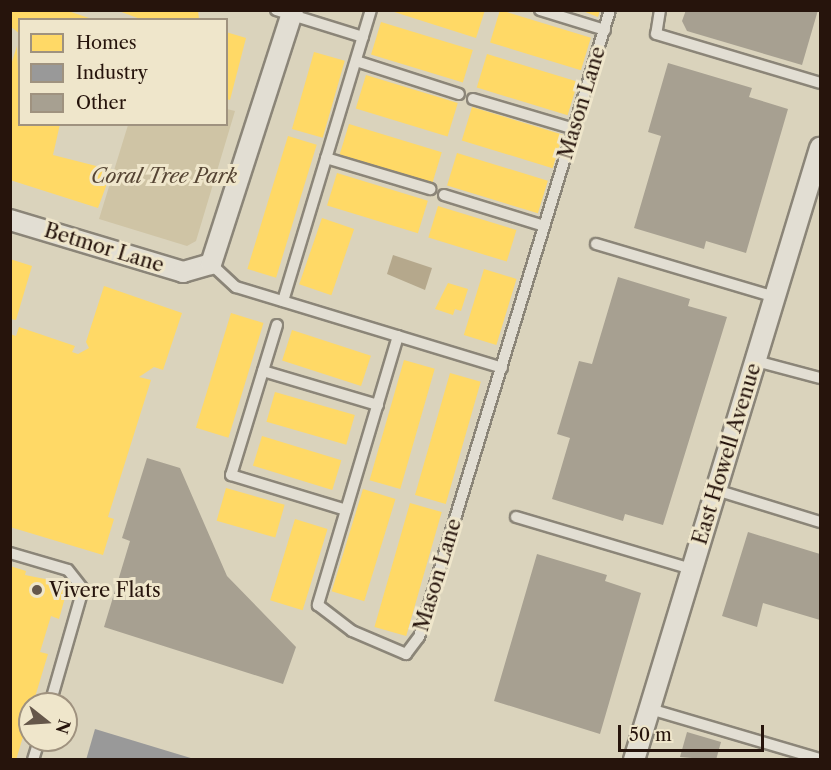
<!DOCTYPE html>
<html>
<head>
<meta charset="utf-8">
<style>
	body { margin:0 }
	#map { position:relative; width:831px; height:770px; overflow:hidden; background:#dad3bc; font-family:"Libre Caslon Text",serif }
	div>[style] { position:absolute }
	.green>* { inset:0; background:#cfc4a5 }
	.water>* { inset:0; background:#b5a88c }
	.homes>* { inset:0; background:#ffd966; transform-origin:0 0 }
	.industry>* { inset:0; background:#999 }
	.building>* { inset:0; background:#a7a091 }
	.roads { filter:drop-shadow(2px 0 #8b8578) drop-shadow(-2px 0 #8b8578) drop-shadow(0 2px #8b8578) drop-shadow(0 -2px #8b8578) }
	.lane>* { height:10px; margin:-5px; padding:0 5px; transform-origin:5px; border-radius:5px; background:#e2ded3 }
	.street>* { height:20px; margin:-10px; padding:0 10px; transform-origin:10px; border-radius:10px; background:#e2ded3 }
	.dots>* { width:16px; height:16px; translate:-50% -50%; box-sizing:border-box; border:3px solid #efe6cb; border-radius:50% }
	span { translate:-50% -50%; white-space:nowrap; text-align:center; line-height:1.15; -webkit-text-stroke:6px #efe6cb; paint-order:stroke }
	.street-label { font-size:20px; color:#26140c }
	.park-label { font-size:20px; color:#564534; font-style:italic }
	.poi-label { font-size:20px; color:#26140c }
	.left { translate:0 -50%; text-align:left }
	.frame { position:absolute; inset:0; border:12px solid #26140c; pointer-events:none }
	.legend { position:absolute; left:18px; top:18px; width:210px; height:108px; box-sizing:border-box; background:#efe6cb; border:2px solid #9f927f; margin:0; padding:8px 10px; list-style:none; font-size:18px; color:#26140c }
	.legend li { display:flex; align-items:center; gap:12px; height:30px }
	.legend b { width:30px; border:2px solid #9f927f }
	.north { position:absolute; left:18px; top:692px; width:60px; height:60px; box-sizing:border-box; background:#efe6cb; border:2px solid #9f927f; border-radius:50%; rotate:107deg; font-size:16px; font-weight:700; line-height:24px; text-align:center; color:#26140c }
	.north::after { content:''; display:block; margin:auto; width:21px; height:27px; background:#65574a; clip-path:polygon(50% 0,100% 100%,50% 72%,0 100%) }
	.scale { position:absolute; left:618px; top:725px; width:146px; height:27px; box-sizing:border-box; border:3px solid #26140c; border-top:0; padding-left:8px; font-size:18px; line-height:21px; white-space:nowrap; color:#26140c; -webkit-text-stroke:4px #efe6cb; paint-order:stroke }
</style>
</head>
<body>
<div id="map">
	<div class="green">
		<div style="clip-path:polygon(227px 109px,235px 111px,196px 241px,187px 246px,99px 219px,128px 125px,226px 124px)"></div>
	</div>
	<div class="water">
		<div style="clip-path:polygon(393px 255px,432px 268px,425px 290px,387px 274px)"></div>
	</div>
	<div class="homes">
		<div style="clip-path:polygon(10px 10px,65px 10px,92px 19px,20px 20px,20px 34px,10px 26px)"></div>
		<div style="clip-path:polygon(116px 10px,198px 10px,199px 20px,143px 20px)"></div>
		<div style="clip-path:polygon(388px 10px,485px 10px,476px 38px)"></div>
		<div style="left:500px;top:10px;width:95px;height:34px;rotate:17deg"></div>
		<div style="clip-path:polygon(580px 10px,600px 10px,598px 17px)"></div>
		<div style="left:381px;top:22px;width:96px;height:34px;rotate:17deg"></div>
		<div style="clip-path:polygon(226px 32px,246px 38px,230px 100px,226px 99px)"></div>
		<div style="clip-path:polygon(17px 46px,20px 124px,60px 124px,53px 155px,112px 170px,98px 208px,10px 180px,10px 68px)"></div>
		<div style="left:314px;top:52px;width:32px;height:80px;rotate:16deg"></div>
		<div style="left:487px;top:54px;width:95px;height:35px;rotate:17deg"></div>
		<div style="left:366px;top:75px;width:96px;height:35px;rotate:17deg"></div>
		<div style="left:472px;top:107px;width:95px;height:35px;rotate:17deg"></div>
		<div style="left:349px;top:124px;width:97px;height:32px;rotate:17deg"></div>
		<div style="left:288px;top:136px;width:30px;height:139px;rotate:17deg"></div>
		<div style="left:457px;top:153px;width:95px;height:34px;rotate:17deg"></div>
		<div style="left:337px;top:173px;width:95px;height:34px;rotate:17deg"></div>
		<div style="left:438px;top:206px;width:82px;height:33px;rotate:17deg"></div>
		<div style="left:322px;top:218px;width:34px;height:70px;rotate:19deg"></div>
		<div style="clip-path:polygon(10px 259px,32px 266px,16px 320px,10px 319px)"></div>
		<div style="left:484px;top:269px;width:34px;height:69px;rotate:17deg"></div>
		<div style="clip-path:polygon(448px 283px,468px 289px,461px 311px,455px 309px,453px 315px,435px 309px)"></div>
		<div style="clip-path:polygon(104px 286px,182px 313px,163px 370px,154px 367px,139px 377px,151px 380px,108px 517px,114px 519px,103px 555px,10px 527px,10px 334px,16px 336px,19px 327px,75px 346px,72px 352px,78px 354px,89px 348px,86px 342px)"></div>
		<div style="left:231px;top:313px;width:34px;height:120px;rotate:17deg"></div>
		<div style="left:292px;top:330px;width:83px;height:32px;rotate:18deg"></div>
		<div style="left:404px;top:360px;width:32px;height:125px;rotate:16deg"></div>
		<div style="left:450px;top:373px;width:32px;height:127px;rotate:16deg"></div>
		<div style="left:275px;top:392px;width:83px;height:31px;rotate:16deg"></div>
		<div style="left:262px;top:436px;width:83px;height:31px;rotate:17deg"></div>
		<div style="left:226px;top:488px;width:61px;height:34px;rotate:16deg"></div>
		<div style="left:363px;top:489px;width:34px;height:107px;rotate:17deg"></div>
		<div style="left:410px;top:503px;width:33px;height:129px;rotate:16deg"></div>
		<div style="left:295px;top:519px;width:34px;height:85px;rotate:17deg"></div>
		<div style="clip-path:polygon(10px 566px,26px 571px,25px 575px,60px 582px,66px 594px,59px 619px,51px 616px,40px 652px,48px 654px,16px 760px,10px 760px)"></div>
	</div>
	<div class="industry">
		<div style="clip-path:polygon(95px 729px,194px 759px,194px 760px,86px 760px)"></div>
	</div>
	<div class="building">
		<div style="clip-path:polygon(686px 10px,818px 10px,802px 65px,687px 31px,682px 21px)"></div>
		<div style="clip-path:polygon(668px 63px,752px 88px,749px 97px,788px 109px,746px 253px,706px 241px,704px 249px,634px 228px,661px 136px,648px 132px)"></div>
		<div style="clip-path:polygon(618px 277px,690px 299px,688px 306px,727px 317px,663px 525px,625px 514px,623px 521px,552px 499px,570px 438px,557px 434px,579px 361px,592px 364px)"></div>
		<div style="clip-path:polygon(147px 458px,180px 468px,227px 576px,296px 647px,283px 684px,104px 627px,130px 541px,122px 538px)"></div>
		<div style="clip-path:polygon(748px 532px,820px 554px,820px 620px,763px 603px,757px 627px,722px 616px)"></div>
		<div style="clip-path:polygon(537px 554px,607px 575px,605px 581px,641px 593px,600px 734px,494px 701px)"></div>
		<div style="clip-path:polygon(687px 732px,721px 742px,716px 760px,680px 757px)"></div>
	</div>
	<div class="roads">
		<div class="lane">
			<div style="left:276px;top:10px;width:91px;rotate:17.2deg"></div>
			<div style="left:540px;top:10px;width:68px;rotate:17.1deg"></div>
			<div style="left:660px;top:10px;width:24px;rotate:99deg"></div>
			<div style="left:656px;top:34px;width:171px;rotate:16.6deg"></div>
			<div style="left:356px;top:61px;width:108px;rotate:17.8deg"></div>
			<div style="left:473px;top:99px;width:105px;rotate:16.5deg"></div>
			<div style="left:326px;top:158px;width:109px;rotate:16.6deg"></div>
			<div style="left:444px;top:195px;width:105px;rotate:17.2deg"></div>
			<div style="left:596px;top:244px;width:187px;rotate:16.5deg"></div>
			<div style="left:211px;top:264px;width:34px;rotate:43deg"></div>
			<div style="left:236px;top:287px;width:278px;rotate:16.9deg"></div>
			<div style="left:283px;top:301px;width:304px;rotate:-73.2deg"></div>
			<div style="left:277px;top:325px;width:157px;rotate:107deg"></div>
			<div style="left:231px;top:475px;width:120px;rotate:16.9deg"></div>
			<div style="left:398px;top:336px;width:281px;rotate:106.6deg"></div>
			<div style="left:318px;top:605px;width:43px;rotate:37.4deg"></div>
			<div style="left:352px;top:631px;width:59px;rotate:23.1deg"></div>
			<div style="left:406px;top:654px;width:21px;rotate:-53deg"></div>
			<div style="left:419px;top:637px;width:655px;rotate:-73.06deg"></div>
			<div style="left:756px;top:361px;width:66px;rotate:14.9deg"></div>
			<div style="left:263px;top:371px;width:120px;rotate:16.5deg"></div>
			<div style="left:716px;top:490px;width:109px;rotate:17.1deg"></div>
			<div style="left:516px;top:517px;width:184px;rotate:16.5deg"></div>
			<div style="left:10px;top:553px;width:60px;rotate:16.3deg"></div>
			<div style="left:68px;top:570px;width:24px;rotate:52deg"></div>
			<div style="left:83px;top:589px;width:120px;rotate:106deg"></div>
			<div style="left:650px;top:709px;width:177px;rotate:16.4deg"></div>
			<div style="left:33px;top:760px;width:21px;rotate:-73deg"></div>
		</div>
		<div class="street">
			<div style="left:10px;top:220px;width:181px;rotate:16.7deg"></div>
			<div style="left:183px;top:272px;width:29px;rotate:-16deg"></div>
			<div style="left:211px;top:264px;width:267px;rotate:-72.1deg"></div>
			<div style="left:634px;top:760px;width:640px;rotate:-73.09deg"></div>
		</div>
	</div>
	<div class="dots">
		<div style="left:37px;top:590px;background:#65574a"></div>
	</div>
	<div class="street-label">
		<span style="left:582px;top:103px;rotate:-73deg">Mason Lane</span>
		<span style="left:104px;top:248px;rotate:17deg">Betmor Lane</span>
		<span style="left:727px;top:454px;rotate:-73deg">East Howell Avenue</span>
		<span style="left:438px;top:575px;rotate:-73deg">Mason Lane</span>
	</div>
	<div class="park-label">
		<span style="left:164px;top:176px">Coral Tree Park</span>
	</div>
	<div class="poi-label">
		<span class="left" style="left:49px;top:590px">Vivere Flats</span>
	</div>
	<div class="frame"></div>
	<ul class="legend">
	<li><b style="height:16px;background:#ffd966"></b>Homes</li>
	<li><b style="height:16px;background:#999"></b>Industry</li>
	<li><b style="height:16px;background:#a7a091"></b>Other</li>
	</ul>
	<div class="north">N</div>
	<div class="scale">50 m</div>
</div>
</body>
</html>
